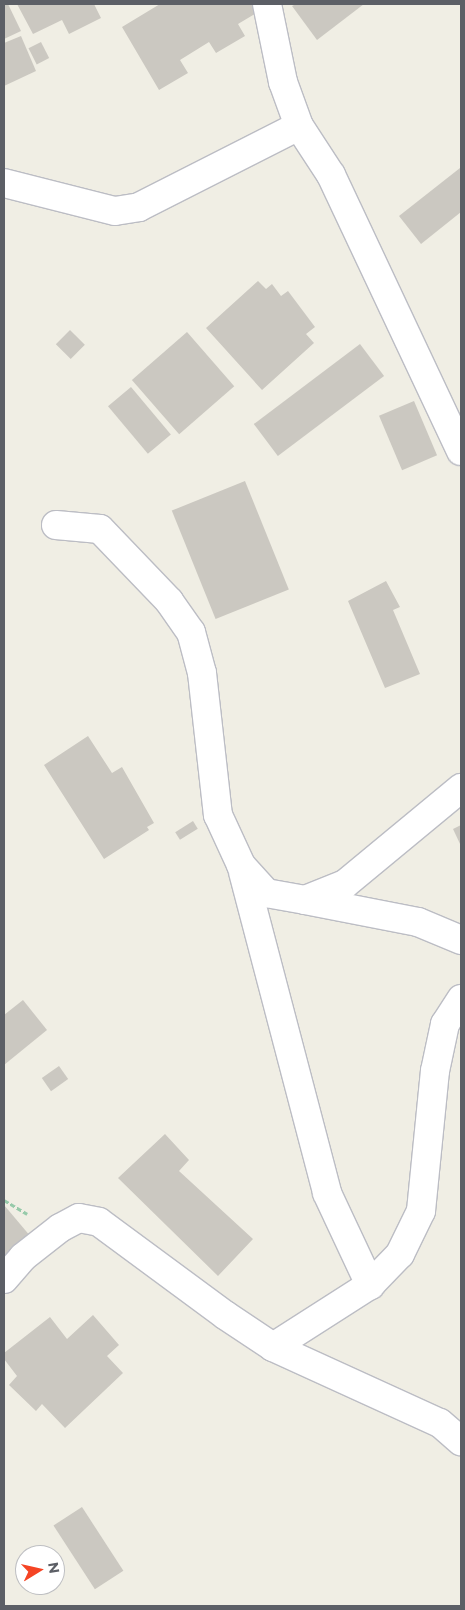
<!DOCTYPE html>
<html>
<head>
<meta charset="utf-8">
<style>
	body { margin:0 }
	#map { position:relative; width:465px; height:1610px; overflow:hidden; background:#f0eee4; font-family:Montserrat,sans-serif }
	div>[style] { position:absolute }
	.building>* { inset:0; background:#cbc8c1; transform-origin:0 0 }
	.path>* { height:3px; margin-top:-1.5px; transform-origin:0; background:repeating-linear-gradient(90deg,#97caaa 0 5px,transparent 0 7.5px) }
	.roads { filter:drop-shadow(1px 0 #bcbdc4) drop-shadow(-1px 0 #bcbdc4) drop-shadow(0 1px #bcbdc4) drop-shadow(0 -1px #bcbdc4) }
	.minor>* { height:28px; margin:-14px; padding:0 14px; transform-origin:14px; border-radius:14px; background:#fff }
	span { translate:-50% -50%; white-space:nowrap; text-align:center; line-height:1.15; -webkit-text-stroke:4px #fff; paint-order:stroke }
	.frame { position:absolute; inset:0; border:5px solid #5c5f66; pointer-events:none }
	.north { position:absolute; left:15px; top:1545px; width:50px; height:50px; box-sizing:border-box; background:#fff; border:1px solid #bebfc2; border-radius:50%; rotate:81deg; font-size:14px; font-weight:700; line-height:20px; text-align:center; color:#5c5f66 }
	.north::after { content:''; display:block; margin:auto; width:18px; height:22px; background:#f54424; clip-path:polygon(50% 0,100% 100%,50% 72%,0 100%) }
</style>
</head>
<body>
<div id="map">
	<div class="building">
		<div style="clip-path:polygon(4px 4px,8px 4px,21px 31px,4px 39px)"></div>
		<div style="clip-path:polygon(17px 4px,94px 4px,101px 18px,69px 34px,62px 20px,33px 34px)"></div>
		<div style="clip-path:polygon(160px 4px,263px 4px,265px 8px,238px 24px,245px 36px,216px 53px,209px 42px,180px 60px,188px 73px,159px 90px,122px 27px)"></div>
		<div style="clip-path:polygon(296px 4px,364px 4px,317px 40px,292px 6px)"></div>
		<div style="clip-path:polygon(21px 36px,36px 71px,4px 86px,4px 43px)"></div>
		<div style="left:41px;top:42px;width:18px;height:14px;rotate:63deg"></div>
		<div style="clip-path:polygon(460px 168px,461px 212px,421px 244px,399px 216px)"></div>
		<div style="clip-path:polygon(258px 281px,266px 289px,272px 284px,281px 296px,288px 291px,315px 327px,306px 334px,314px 343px,262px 390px,206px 328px)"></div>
		<div style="left:70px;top:330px;width:21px;height:20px;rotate:45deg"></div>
		<div style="left:187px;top:332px;width:72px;height:73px;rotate:49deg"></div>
		<div style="left:360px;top:344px;width:40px;height:133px;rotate:53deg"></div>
		<div style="left:131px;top:387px;width:62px;height:30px;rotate:50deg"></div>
		<div style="left:414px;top:401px;width:59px;height:38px;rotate:67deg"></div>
		<div style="left:245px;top:481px;width:117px;height:79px;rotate:68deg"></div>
		<div style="clip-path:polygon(386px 581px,400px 607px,393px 610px,420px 674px,385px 688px,348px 601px)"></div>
		<div style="clip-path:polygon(88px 736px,112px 773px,122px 767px,154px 823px,147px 827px,149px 830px,104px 859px,44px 765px)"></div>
		<div style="left:193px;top:821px;width:9px;height:21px;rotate:58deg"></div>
		<div style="clip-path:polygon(461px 825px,461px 846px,453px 829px)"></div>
		<div style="clip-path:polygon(23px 1000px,47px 1030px,4px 1065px,4px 1015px)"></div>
		<div style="left:59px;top:1066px;width:16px;height:21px;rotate:55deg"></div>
		<div style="clip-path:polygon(165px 1134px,189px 1160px,179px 1171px,253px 1239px,218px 1276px,118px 1178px)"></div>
		<div style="clip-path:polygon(4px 1205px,31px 1237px,4px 1262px)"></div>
		<div style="clip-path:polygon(93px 1315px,119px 1345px,107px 1356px,123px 1373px,65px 1428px,42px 1404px,36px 1411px,9px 1385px,17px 1376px,4px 1359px,4px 1353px,50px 1317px,67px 1339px)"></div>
		<div style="left:82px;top:1507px;width:76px;height:34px;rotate:57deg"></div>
	</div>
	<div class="path">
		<div style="left:4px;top:1200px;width:27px;rotate:31deg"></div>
	</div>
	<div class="roads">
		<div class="minor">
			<div style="left:267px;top:4px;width:80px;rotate:78.4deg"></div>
			<div style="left:283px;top:82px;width:47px;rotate:70deg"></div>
			<div style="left:299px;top:126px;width:59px;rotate:56.9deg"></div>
			<div style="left:331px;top:175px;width:305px;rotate:64.8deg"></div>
			<div style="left:4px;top:183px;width:114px;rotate:14.2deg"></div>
			<div style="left:115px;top:211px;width:24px;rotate:-9deg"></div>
			<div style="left:139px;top:207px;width:179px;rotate:-26.9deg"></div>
			<div style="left:56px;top:525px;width:44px;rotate:5.2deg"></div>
			<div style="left:100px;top:529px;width:100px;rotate:46.2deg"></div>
			<div style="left:169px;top:601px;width:38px;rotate:55deg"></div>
			<div style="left:191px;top:632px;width:42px;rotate:75deg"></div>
			<div style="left:202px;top:673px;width:143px;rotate:83.6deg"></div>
			<div style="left:218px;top:815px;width:55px;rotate:65.3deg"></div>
			<div style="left:241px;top:865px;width:38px;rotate:48deg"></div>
			<div style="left:266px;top:893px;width:40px;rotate:10deg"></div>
			<div style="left:305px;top:900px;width:43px;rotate:-21.8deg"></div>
			<div style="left:345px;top:884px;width:151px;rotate:-39.6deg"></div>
			<div style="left:243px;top:872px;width:332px;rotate:75.3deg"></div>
			<div style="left:327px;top:1193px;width:102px;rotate:64.9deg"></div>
			<div style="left:305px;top:900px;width:115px;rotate:11deg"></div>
			<div style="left:418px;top:922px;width:47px;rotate:22.7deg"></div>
			<div style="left:4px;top:1279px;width:29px;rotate:-49deg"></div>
			<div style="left:23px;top:1257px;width:47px;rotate:-38.1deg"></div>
			<div style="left:60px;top:1228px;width:21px;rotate:-28deg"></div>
			<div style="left:79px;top:1218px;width:20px;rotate:11deg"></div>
			<div style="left:99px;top:1222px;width:157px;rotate:36.4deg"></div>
			<div style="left:225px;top:1315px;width:58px;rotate:33.7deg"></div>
			<div style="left:273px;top:1347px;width:115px;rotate:-32.6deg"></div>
			<div style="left:370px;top:1285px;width:43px;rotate:-45.9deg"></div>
			<div style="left:400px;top:1254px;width:48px;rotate:-64deg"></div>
			<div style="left:421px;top:1211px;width:141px;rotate:-84.3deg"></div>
			<div style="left:435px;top:1071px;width:48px;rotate:-78deg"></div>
			<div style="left:445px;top:1024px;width:30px;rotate:-57deg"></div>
			<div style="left:273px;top:1347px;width:183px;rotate:24.5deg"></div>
			<div style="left:440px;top:1423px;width:28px;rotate:41deg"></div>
		</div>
	</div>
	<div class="frame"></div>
	<div class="north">N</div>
</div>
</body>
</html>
